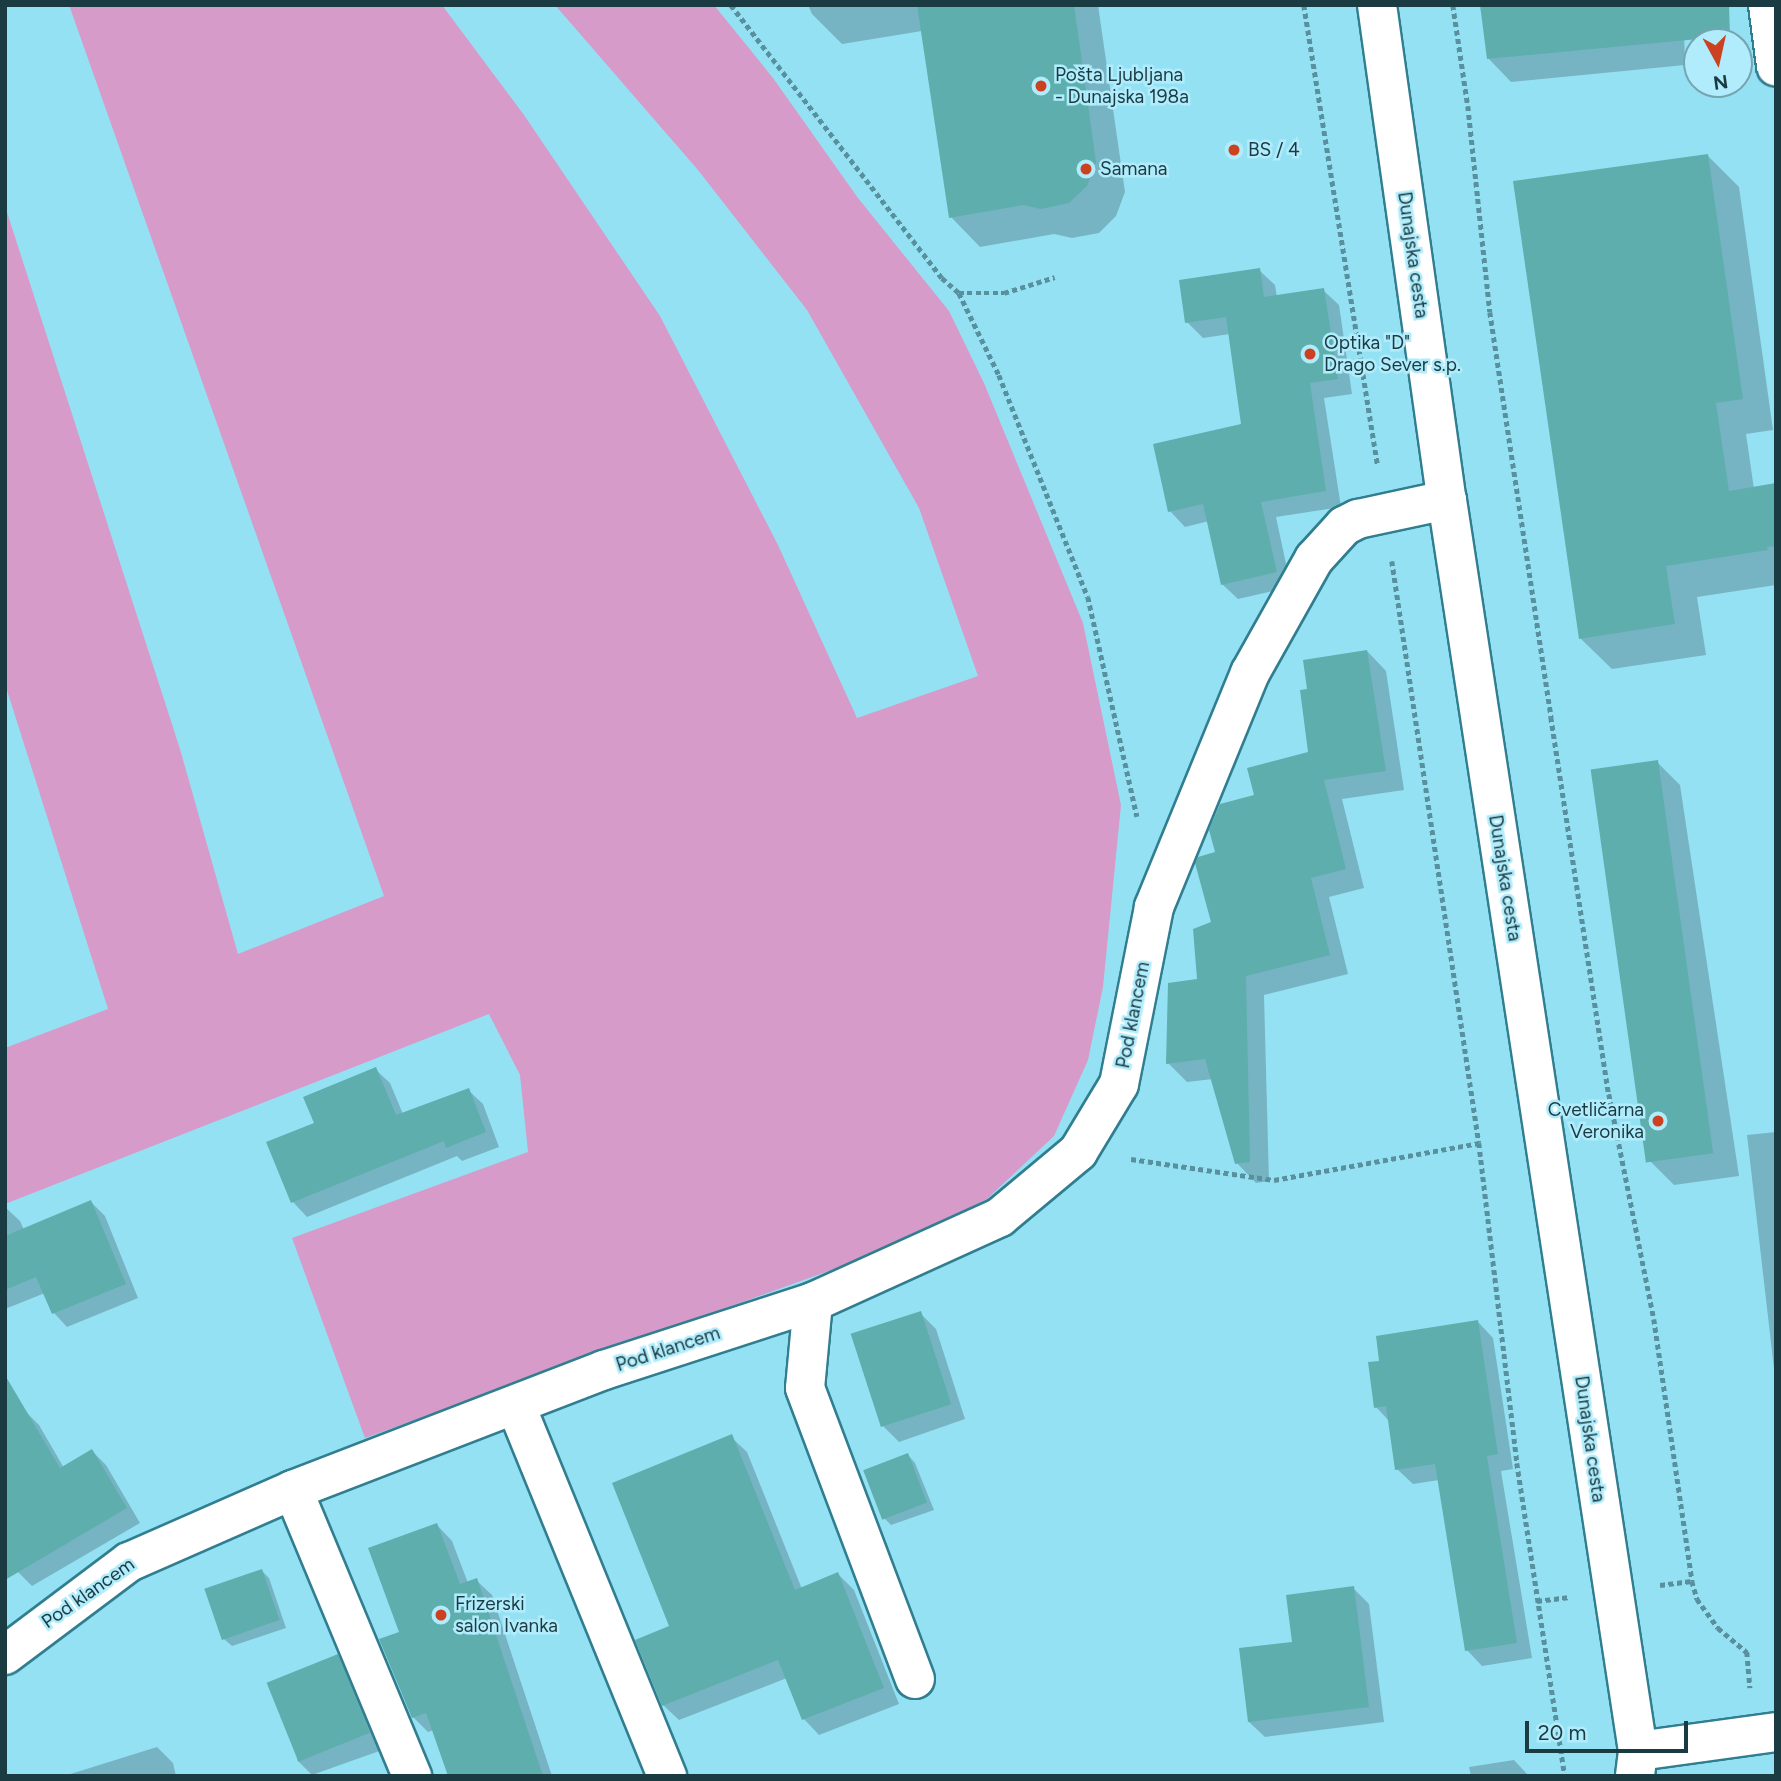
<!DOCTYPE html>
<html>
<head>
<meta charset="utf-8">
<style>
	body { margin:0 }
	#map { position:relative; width:1781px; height:1781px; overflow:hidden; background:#95e1f4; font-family:Figtree,sans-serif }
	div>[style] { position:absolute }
	.green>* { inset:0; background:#d69bc9 }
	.shadow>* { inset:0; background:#0003 }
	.building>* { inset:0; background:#5eaead; transform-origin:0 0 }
	.path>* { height:4.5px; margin-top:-2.25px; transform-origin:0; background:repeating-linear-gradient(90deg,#59909d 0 5px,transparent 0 8.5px) }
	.roads { filter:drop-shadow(2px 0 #307e8f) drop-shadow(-2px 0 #307e8f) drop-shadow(0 2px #307e8f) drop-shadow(0 -2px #307e8f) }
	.street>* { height:38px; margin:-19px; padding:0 19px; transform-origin:19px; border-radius:19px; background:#fff }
	.secondary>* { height:38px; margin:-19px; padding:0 19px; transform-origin:19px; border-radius:19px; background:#fff }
	.dots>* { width:19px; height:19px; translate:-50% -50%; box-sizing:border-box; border:4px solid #b0ecfb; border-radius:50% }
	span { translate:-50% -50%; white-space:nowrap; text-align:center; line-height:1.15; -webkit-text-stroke:5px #b0ecfb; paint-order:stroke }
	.poi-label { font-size:19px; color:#1b3b42 }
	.left { translate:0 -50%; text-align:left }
	.right { translate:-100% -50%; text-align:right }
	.street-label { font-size:19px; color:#1b3b42 }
	.frame { position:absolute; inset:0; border:7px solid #1b3b42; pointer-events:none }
	.north { position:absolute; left:1683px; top:28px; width:70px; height:70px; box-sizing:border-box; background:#b0ecfb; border:2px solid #74a5b1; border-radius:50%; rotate:172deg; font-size:19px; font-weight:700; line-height:28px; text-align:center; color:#1b3b42 }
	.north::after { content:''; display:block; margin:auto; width:24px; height:32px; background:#cc4221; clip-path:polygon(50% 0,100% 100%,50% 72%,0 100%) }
	.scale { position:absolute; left:1525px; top:1721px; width:163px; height:32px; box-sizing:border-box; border:4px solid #1b3b42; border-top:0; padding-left:9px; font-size:21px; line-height:24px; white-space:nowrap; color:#1b3b42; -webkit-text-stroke:5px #b0ecfb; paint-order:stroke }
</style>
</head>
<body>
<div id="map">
	<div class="green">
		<div style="clip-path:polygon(69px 5px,442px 5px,524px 115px,660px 316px,778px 545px,857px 718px,978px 676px,919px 508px,807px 310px,698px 170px,555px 5px,714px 5px,773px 78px,858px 198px,949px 311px,984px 383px,1083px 623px,1121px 805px,1103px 987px,1088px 1060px,1054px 1136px,987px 1199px,895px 1247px,365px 1438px,292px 1238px,528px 1152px,520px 1075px,489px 1014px,5px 1204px,5px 1048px,108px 1009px,5px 684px,5px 206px,180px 749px,238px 954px,384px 896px)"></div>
	</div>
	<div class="shadow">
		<div style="clip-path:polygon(808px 5px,1098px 5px,1125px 192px,1116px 216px,1099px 233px,1072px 238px,1054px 234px,980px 247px,951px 217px,922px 31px,842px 44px,812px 14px)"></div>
		<div style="clip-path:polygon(1684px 28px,1685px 65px,1511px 82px,1488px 58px)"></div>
		<div style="clip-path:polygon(1708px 156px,1739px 187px,1773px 430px,1746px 434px,1754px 489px,1776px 485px,1776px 585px,1697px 597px,1706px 655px,1612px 669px,1580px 638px)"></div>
		<div style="clip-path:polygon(1259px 270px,1275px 285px,1277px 297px,1323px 290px,1339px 305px,1352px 394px,1324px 398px,1341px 507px,1276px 517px,1291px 587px,1238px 599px,1222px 584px,1209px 521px,1185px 527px,1170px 511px,1243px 426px,1230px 334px,1203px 338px,1187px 322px)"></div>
		<div style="clip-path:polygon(1367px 651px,1386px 671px,1404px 790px,1342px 799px,1364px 888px,1329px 897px,1348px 974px,1264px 995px,1269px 1181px,1256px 1183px,1237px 1163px,1213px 1079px,1187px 1082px,1168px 1063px,1198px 981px,1213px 923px,1217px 853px,1256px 796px,1310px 754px,1309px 690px)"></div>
		<div style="clip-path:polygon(1657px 762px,1680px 785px,1739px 1176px,1674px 1185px,1651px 1162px)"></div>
		<div style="clip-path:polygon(375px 1069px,390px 1083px,403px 1114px,468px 1090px,483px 1104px,499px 1147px,462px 1161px,457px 1156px,307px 1217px,293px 1202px,316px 1124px)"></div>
		<div style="clip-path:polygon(1776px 1132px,1776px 1386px,1747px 1135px)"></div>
		<div style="clip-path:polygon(91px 1202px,105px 1216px,138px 1298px,67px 1327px,54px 1313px,45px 1293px,5px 1309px,5px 1207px,20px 1221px,24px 1230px)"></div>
		<div style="clip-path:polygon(920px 1313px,936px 1329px,965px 1419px,899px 1442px,883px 1426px)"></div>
		<div style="clip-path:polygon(1478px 1322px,1493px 1338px,1513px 1469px,1501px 1471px,1532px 1658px,1482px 1666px,1467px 1650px,1439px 1480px,1413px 1484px,1397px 1469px,1390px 1422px,1376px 1407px,1381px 1362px)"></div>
		<div style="clip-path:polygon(25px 1411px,39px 1425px,64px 1468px,92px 1451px,106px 1465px,140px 1523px,32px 1586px,18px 1572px)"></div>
		<div style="clip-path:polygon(731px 1437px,747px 1452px,802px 1589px,838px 1574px,854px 1590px,899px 1704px,819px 1735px,804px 1719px,787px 1678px,679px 1720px,663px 1705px,671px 1627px)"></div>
		<div style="clip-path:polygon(908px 1455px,915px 1463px,934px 1510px,891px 1525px,884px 1518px)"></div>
		<div style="clip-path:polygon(437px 1525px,452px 1541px,468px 1583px,476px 1580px,492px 1595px,552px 1776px,450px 1776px,434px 1730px,428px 1732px,413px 1717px,401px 1633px)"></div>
		<div style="clip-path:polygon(262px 1571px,269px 1578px,286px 1628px,232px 1646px,224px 1639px)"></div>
		<div style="clip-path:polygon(1353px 1588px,1369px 1604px,1384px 1722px,1265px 1737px,1249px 1722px,1294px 1643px)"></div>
		<div style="clip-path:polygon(337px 1656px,353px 1672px,385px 1749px,312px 1775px,297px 1760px)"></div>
		<div style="clip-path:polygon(157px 1747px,173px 1763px,176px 1776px,64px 1776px)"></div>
		<div style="clip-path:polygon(1514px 1760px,1529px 1776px,1471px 1776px,1469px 1767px)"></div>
	</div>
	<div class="building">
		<div style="clip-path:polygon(917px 5px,1074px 5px,1096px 162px,1087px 186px,1069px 203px,1041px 209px,1023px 205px,949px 218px)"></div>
		<div style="clip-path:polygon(1480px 5px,1729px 5px,1730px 36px,1487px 59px)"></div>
		<div style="clip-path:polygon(1708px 154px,1743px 399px,1716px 403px,1729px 491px,1776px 483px,1776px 546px,1767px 547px,1768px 550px,1666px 566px,1675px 624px,1579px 639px,1513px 181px)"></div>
		<div style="clip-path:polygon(1260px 268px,1264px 297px,1324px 288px,1338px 379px,1310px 383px,1326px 491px,1261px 502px,1277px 572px,1221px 585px,1203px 504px,1168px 512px,1153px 444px,1241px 424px,1226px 317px,1185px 323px,1179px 280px)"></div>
		<div style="clip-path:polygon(1367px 650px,1386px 771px,1324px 780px,1346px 869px,1311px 878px,1330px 955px,1246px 976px,1250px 1162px,1235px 1164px,1205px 1059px,1166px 1064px,1168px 983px,1197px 979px,1193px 929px,1211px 922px,1195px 863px,1198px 857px,1215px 852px,1209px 830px,1220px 804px,1254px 795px,1247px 768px,1308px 752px,1300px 690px,1307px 689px,1303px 660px)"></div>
		<div style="left:1658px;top:760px;width:397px;height:68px;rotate:82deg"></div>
		<div style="clip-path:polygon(376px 1067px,396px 1115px,469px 1088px,486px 1132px,446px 1148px,444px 1141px,291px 1203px,266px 1142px,314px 1123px,303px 1097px)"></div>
		<div style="clip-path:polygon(91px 1200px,126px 1284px,52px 1314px,36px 1277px,5px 1290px,5px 1236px)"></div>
		<div style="left:921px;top:1311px;width:98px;height:74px;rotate:72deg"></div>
		<div style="clip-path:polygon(1478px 1320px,1498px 1454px,1487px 1456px,1517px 1643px,1465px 1651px,1435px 1464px,1395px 1470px,1386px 1406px,1374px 1408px,1368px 1362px,1379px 1361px,1376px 1336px)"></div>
		<div style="clip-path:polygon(5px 1375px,60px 1468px,92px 1449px,127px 1508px,5px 1580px)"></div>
		<div style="clip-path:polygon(732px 1434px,795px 1590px,838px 1572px,884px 1688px,802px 1720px,778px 1660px,662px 1706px,635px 1640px,669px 1626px,612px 1483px)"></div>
		<div style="left:908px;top:1453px;width:53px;height:48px;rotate:69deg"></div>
		<div style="clip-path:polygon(437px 1523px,460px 1584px,477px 1578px,543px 1776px,448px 1776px,426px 1713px,412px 1718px,379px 1639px,399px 1632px,368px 1548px)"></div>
		<div style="left:262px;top:1569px;width:54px;height:61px;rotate:71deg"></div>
		<div style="clip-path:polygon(1354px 1586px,1369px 1707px,1248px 1722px,1239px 1648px,1292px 1642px,1286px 1595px)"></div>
		<div style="left:338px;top:1654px;width:85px;height:77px;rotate:68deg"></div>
	</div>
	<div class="path">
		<div style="left:731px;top:5px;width:345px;rotate:52.3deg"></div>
		<div style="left:942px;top:278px;width:23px;rotate:41deg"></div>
		<div style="left:959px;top:293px;width:45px"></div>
		<div style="left:1004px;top:293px;width:53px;rotate:-17.4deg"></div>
		<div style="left:1304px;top:5px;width:466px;rotate:80.9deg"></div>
		<div style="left:1453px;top:5px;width:102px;rotate:81.6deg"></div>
		<div style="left:1468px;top:106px;width:207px;rotate:83.9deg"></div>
		<div style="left:1490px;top:312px;width:410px;rotate:81.4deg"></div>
		<div style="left:1551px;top:717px;width:381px;rotate:81.3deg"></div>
		<div style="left:1609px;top:1094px;width:229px;rotate:78.7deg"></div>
		<div style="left:1654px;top:1319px;width:265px;rotate:81.7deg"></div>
		<div style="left:1692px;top:1581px;width:19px;rotate:74deg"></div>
		<div style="left:1697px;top:1599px;width:36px;rotate:54deg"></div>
		<div style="left:1718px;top:1628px;width:38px;rotate:40deg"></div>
		<div style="left:1747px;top:1652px;width:36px;rotate:85deg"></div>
		<div style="left:959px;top:293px;width:91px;rotate:64deg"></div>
		<div style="left:999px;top:375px;width:239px;rotate:68.2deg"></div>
		<div style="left:1088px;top:597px;width:225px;rotate:77.4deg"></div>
		<div style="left:1392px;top:561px;width:588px;rotate:81.5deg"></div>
		<div style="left:1479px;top:1143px;width:322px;rotate:83.2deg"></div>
		<div style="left:1517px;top:1463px;width:317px;rotate:81.3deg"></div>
		<div style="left:1131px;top:1159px;width:145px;rotate:8.4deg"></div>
		<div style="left:1274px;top:1180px;width:208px;rotate:-10.2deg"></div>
		<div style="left:1660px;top:1585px;width:32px;rotate:-7deg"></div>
		<div style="left:1537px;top:1601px;width:31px;rotate:-7deg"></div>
	</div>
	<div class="roads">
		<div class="street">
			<div style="left:1768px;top:5px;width:62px;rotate:82.5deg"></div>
			<div style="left:813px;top:1302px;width:86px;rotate:95.3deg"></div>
			<div style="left:805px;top:1388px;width:311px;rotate:69.3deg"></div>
			<div style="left:516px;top:1406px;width:400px;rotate:67.8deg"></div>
			<div style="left:293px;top:1490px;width:310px;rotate:67.4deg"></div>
			<div style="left:5px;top:1655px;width:155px;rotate:-36.9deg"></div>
			<div style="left:129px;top:1562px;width:179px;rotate:-23.7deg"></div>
			<div style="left:293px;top:1490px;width:333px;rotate:-21.1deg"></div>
			<div style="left:604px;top:1370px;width:220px;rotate:-18deg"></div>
			<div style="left:813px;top:1302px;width:205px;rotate:-24.4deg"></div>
			<div style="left:1000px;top:1217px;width:102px;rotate:-39.8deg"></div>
			<div style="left:1078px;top:1152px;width:79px;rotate:-58.9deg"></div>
			<div style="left:1119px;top:1084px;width:180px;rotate:-78.8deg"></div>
			<div style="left:1154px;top:907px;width:253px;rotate:-67.7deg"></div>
			<div style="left:1250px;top:673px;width:131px;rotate:-60.7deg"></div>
			<div style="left:1314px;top:559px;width:45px;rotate:-47.7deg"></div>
			<div style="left:1344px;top:526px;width:16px;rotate:-27deg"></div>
			<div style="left:1358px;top:519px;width:91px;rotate:-12.1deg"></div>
		</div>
		<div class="secondary">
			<div style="left:1377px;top:5px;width:500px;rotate:82deg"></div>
			<div style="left:1447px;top:500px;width:1265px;rotate:81.32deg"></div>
			<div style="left:1638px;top:1751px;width:25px;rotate:97deg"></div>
			<div style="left:1638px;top:1751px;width:139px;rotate:-7.8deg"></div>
		</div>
	</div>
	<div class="dots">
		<div style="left:1041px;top:86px;background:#cc4221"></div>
		<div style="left:1234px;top:150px;background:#cc4221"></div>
		<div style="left:1086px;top:169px;background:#cc4221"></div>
		<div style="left:1310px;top:354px;background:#cc4221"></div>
		<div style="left:1658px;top:1121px;background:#cc4221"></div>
		<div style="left:441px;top:1615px;background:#cc4221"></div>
	</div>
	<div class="poi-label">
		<span class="left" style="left:1055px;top:86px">Pošta Ljubljana<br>- Dunajska 198a</span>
		<span class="left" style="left:1248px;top:150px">BS / 4</span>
		<span class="left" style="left:1100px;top:169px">Samana</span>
		<span class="left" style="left:1324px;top:354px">Optika "D"<br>Drago Sever s.p.</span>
		<span class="right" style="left:1644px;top:1121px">Cvetličarna<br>Veronika</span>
		<span class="left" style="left:455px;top:1615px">Frizerski<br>salon Ivanka</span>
	</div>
	<div class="street-label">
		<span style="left:1413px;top:255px;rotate:82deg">Dunajska cesta</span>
		<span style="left:1505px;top:878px;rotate:81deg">Dunajska cesta</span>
		<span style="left:1133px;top:1015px;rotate:-79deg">Pod klancem</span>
		<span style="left:668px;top:1349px;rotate:-18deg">Pod klancem</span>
		<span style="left:1590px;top:1439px;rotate:82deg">Dunajska cesta</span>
		<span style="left:88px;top:1593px;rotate:-35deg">Pod klancem</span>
	</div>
	<div class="frame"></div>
	<div class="north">N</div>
	<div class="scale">20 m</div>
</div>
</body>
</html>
